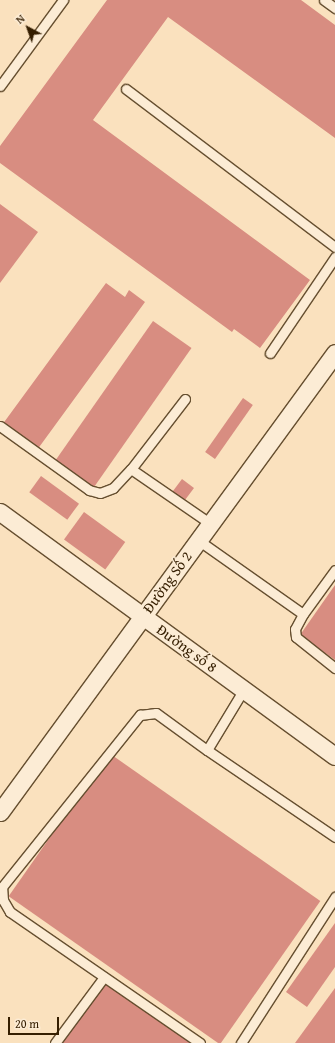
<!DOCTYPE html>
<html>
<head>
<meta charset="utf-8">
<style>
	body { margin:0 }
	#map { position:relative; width:335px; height:1043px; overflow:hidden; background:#fae1be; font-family:"Gentium Book Plus",serif }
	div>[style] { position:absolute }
	.building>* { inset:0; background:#d88d81; transform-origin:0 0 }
	.roads { filter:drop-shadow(1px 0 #664f30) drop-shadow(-1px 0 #664f30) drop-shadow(0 1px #664f30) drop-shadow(0 -1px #664f30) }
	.lane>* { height:9px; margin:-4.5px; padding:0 4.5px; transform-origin:4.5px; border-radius:4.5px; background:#fcecd5 }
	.street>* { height:17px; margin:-8.5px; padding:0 8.5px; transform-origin:8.5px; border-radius:8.5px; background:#fcecd5 }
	span { translate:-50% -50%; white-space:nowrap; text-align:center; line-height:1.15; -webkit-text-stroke:3px #fcecd5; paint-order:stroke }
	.street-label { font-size:15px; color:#351e00 }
	.north { position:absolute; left:8px; top:8px; width:40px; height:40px; -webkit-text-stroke:3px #fcecd5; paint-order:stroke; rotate:319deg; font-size:11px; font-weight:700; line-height:16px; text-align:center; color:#351e00 }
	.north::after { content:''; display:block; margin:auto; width:14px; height:18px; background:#351e00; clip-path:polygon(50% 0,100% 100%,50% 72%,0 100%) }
	.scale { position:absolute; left:8px; top:1017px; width:51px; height:18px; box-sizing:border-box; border:2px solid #351e00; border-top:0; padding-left:5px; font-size:12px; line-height:14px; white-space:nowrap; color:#351e00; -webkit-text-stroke:3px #fcecd5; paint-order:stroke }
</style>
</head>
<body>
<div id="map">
	<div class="building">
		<div style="clip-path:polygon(107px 0,301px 0,335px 25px,335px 138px,168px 17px,93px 120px,310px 280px,260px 348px,234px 329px,232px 332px,0 163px,0 146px)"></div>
		<div style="clip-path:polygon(0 204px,38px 232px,0 283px)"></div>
		<div style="clip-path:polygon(106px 283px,125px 297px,129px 290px,145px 302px,37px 450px,2px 425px)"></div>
		<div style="left:153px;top:321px;width:47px;height:172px;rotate:35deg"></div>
		<div style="left:243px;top:398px;width:12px;height:66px;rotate:35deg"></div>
		<div style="left:41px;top:476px;width:47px;height:20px;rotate:36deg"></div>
		<div style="left:182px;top:479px;width:15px;height:19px;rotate:37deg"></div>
		<div style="left:84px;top:512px;width:51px;height:34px;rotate:36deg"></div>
		<div style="clip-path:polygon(335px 585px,335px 660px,300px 635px)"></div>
		<div style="left:109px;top:753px;width:258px;height:175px;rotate:35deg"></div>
		<div style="clip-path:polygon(335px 923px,335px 967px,307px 1007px,286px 992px)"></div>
		<div style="clip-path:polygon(105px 977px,198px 1043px,58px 1043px)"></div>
		<div style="clip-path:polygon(335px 988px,335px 1043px,295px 1043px)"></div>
	</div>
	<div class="roads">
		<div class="lane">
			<div style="left:324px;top:0;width:14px;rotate:36deg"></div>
			<div style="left:0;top:86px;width:107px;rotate:-53.8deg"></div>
			<div style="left:126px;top:89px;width:262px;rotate:37.1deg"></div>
			<div style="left:270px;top:353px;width:116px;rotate:-55.9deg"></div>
			<div style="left:185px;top:399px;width:88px;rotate:127.6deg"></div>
			<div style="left:131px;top:469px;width:97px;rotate:34.5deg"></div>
			<div style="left:0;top:426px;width:110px;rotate:35.7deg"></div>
			<div style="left:89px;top:490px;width:11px;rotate:15deg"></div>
			<div style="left:100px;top:493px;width:14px;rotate:-21deg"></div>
			<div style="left:113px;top:488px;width:26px;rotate:-47deg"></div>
			<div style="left:198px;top:540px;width:128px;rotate:35.2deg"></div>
			<div style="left:303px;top:614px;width:54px;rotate:-54deg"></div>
			<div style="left:303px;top:614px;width:17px;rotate:118deg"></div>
			<div style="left:295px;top:629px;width:8px;rotate:83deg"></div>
			<div style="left:296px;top:637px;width:50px;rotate:38.5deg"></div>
			<div style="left:244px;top:689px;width:71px;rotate:121.2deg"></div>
			<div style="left:207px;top:750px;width:155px;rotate:34.2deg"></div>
			<div style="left:55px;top:1043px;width:82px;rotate:-53.4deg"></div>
			<div style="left:200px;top:1043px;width:231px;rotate:-145.4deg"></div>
			<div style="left:10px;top:912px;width:14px;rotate:-120deg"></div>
			<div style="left:3px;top:900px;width:13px;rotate:-94deg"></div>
			<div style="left:2px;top:887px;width:221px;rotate:-51.3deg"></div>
			<div style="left:140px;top:715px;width:16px;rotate:-7deg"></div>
			<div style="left:156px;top:713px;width:63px;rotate:36deg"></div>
			<div style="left:241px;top:1043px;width:174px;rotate:-57.2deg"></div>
		</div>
		<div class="street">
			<div style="left:0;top:512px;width:414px;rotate:36.1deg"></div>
			<div style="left:0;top:812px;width:568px;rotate:-53.88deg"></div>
		</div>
	</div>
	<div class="street-label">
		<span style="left:167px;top:582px;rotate:-54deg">Đường Số 2</span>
		<span style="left:187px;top:648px;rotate:36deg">Đường số 8</span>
	</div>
	<div class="north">N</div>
	<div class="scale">20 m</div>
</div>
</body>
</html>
